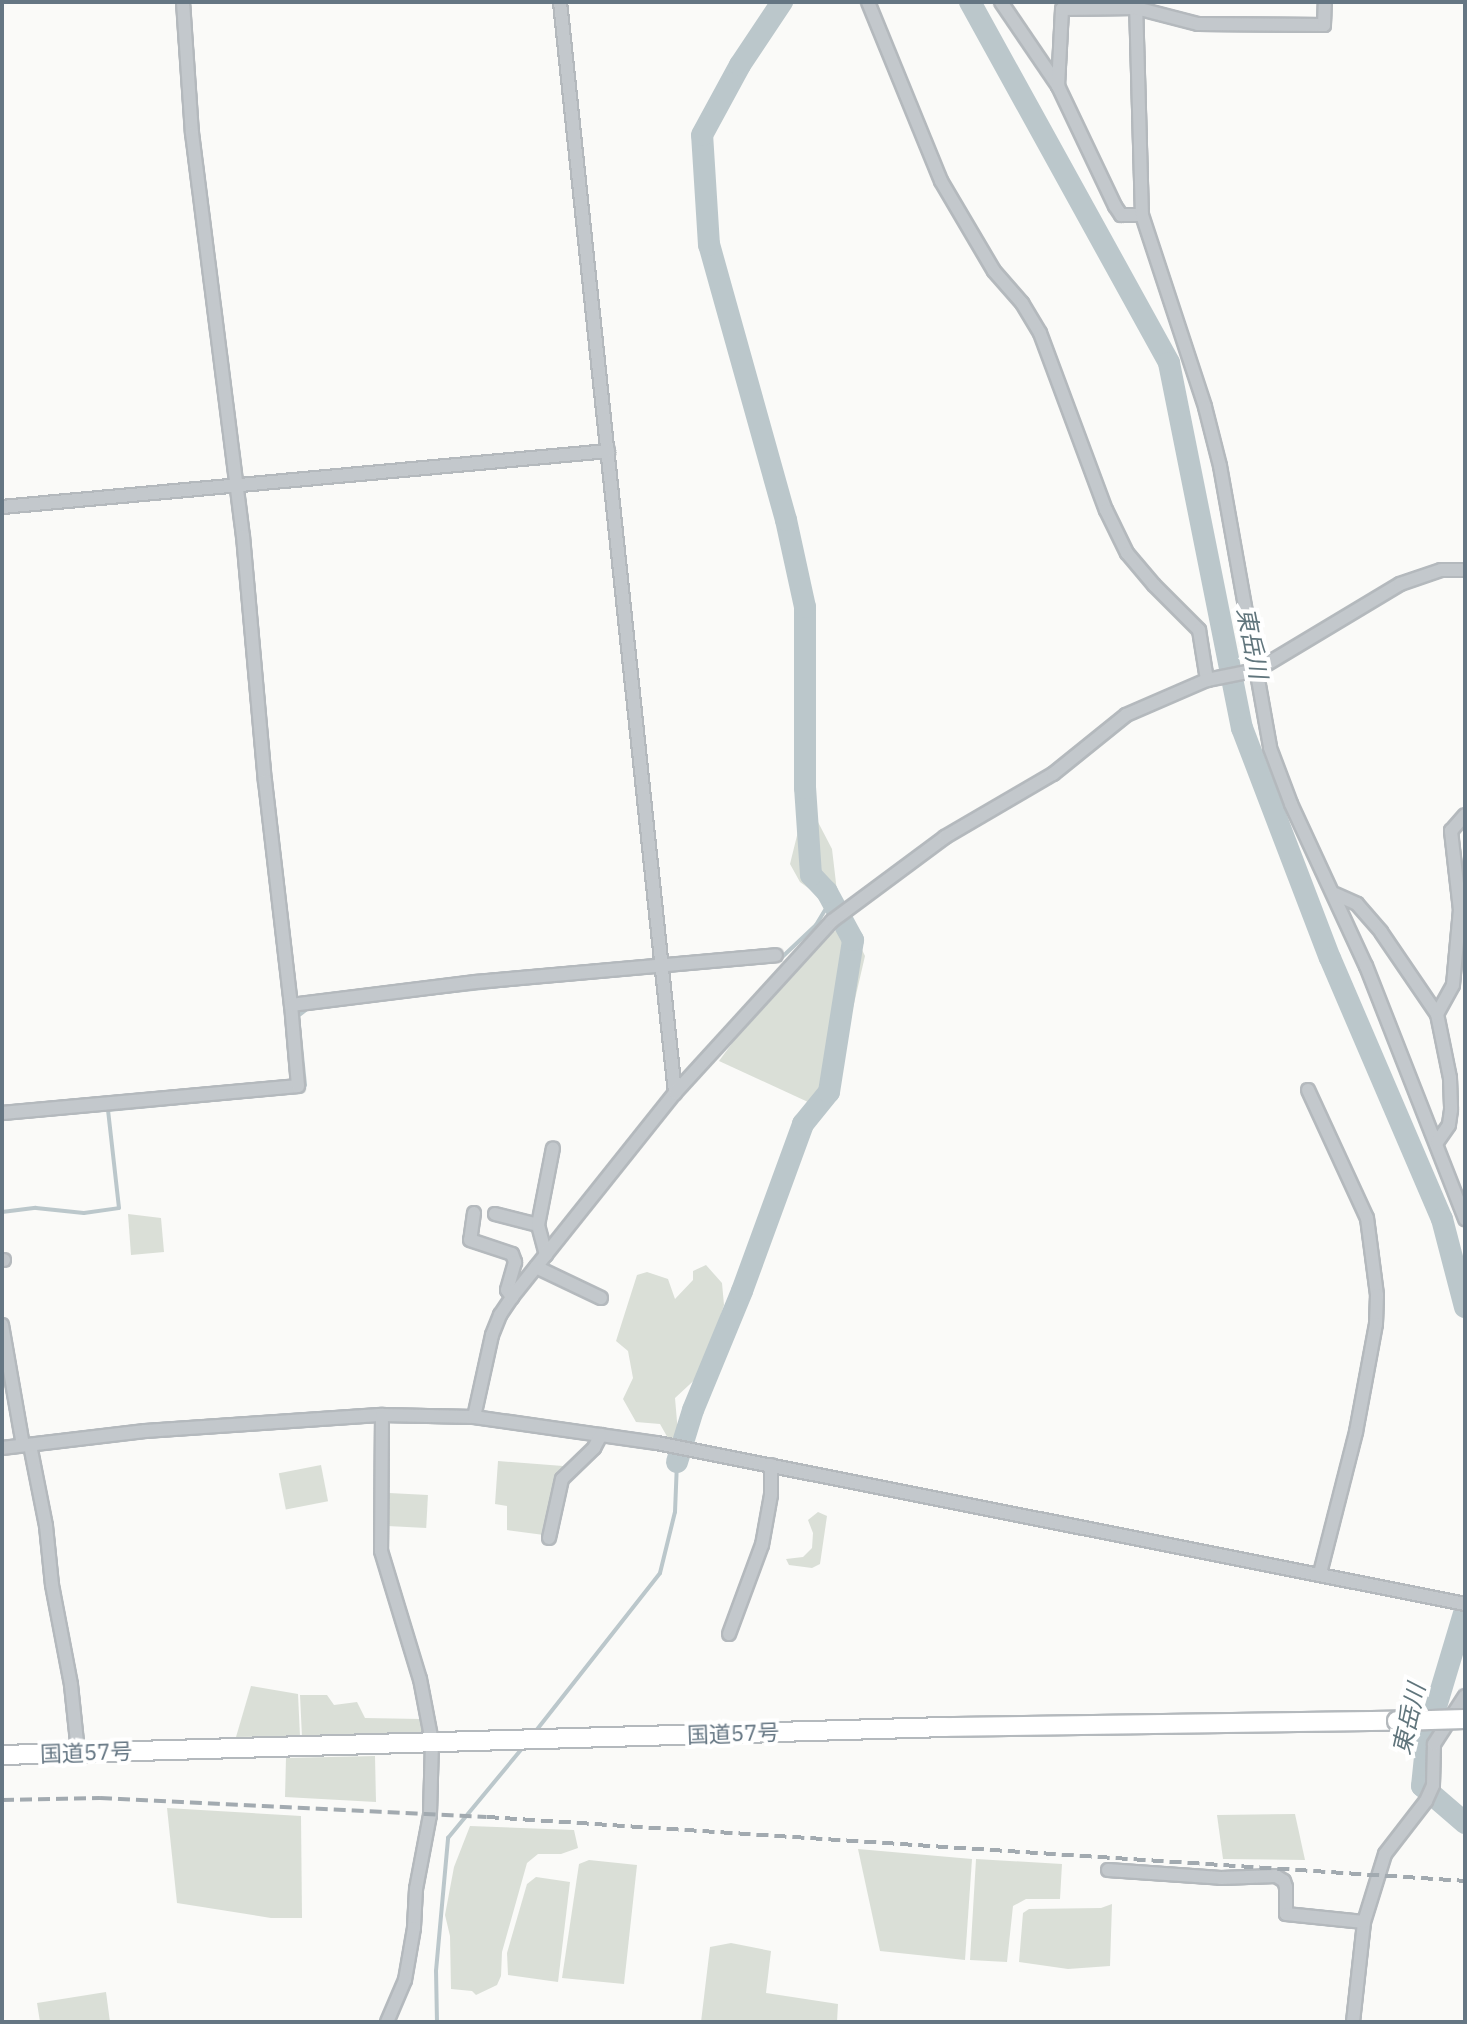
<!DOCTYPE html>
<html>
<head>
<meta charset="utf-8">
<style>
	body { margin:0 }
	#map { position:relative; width:1467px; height:2024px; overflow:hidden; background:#fafaf8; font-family:"IBM Plex Sans","Noto Sans JP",sans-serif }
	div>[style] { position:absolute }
	.green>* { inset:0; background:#dadfd7; transform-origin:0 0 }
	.stream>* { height:4px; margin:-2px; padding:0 2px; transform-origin:2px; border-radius:2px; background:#bbc7cb }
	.river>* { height:22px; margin:-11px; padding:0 11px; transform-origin:11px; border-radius:11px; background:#bbc7cb }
	.roads { filter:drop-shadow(2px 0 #b4b9bd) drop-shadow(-2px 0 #b4b9bd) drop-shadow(0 2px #b4b9bd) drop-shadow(0 -2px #b4b9bd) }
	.minor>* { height:12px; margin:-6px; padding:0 6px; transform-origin:6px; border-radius:6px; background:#c3c8cc }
	.highway>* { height:18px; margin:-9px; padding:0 9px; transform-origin:9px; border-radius:9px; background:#fff }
	.rail>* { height:4px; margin-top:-2px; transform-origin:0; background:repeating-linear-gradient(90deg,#a2aab0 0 12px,transparent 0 18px) }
	.bridges { filter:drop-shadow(2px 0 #b4b9bd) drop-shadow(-2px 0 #b4b9bd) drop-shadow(0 2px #b4b9bd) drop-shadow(0 -2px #b4b9bd) }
	.highway-bridge>* { height:18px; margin:-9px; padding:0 9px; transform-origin:9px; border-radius:9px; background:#fff }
	span { translate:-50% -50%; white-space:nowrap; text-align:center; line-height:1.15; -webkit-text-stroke:8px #fff; paint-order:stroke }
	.street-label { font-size:22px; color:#657683 }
	.water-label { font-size:24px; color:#60757c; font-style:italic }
	.frame { position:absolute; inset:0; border:4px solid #657683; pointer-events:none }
</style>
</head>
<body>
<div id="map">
	<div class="green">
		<div style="clip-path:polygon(806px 799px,832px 849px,838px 900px,865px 956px,837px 1077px,808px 1102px,719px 1061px,808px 940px,845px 928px,830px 904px,800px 882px,790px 864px)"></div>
		<div style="clip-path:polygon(128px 1214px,161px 1218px,164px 1252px,131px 1255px)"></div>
		<div style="clip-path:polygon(706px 1265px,722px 1283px,724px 1305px,702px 1373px,675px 1398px,678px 1433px,675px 1440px,669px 1440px,660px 1424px,636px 1422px,623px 1399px,633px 1378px,628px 1351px,616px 1341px,637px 1275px,647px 1272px,668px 1279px,675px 1299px,693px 1280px,693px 1271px)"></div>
		<div style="clip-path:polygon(498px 1461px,563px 1466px,553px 1486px,544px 1535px,507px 1530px,507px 1506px,495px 1504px)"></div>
		<div style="left:321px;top:1465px;width:37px;height:43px;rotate:79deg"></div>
		<div style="left:389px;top:1493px;width:39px;height:33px;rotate:3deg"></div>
		<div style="clip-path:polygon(818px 1512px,827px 1516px,820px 1564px,812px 1568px,789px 1565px,786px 1559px,803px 1557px,812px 1548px,813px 1533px,808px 1520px)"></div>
		<div style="clip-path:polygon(251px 1686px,298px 1694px,300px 1736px,236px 1737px)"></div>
		<div style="clip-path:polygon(300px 1695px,327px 1695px,334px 1705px,357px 1702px,365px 1718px,421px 1719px,422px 1734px,302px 1737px)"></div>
		<div style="clip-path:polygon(375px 1756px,376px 1802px,285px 1797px,286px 1758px)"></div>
		<div style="clip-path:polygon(167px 1808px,301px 1816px,302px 1918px,271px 1918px,177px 1903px)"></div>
		<div style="clip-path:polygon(1295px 1814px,1305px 1860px,1223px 1859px,1217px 1815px)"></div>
		<div style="clip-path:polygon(470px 1826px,574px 1830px,578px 1848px,561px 1854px,538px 1854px,527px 1863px,502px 1952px,501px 1976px,497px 1985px,476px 1995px,472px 1991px,451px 1989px,450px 1936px,445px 1915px,454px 1867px)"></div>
		<div style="clip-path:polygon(858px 1849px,972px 1859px,965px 1960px,880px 1951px)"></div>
		<div style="clip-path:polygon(976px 1859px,1062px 1864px,1060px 1899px,1026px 1899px,1013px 1906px,1007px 1962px,970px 1960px)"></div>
		<div style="clip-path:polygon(589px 1860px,637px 1865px,624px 1984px,562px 1978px,579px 1864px)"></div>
		<div style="clip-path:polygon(536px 1877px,570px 1882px,558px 1982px,508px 1975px,507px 1953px,527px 1884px)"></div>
		<div style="clip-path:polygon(1112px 1904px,1110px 1966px,1068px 1969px,1019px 1962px,1023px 1913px,1029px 1909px,1101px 1908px)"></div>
		<div style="clip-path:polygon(731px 1943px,771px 1951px,766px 1993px,838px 2004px,837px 2022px,701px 2022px,710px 1947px)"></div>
		<div style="clip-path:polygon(106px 1992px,110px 2022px,40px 2022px,37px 2003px)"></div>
	</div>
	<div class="stream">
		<div style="left:773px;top:961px;width:6px;rotate:-9deg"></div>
		<div style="left:779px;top:960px;width:51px;rotate:-43.4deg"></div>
		<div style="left:816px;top:925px;width:17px;rotate:-59deg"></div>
		<div style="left:427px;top:994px;width:103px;rotate:-6.2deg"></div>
		<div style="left:301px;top:1090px;width:6px;rotate:-51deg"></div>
		<div style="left:305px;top:1085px;width:69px;rotate:-95.8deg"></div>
		<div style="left:298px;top:1016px;width:11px;rotate:-38deg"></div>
		<div style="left:2px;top:1212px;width:34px;rotate:-7deg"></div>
		<div style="left:36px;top:1208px;width:48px;rotate:5.9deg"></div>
		<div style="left:84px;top:1213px;width:35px;rotate:-8deg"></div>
		<div style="left:119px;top:1208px;width:99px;rotate:-96.4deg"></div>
		<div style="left:108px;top:1110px;width:158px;rotate:-5.5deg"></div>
		<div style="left:535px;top:1732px;width:202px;rotate:-51.8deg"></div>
		<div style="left:660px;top:1573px;width:63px;rotate:-76.2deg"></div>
		<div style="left:675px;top:1512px;width:50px;rotate:-87.7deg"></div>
		<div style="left:437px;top:2022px;width:51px;rotate:-91.1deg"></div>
		<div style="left:436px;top:1971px;width:134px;rotate:-84.8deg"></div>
		<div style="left:448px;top:1838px;width:121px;rotate:-50.4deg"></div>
	</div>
	<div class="river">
		<div style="left:970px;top:2px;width:412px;rotate:61.1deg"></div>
		<div style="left:1169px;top:363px;width:372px;rotate:78.7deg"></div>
		<div style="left:1242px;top:728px;width:246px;rotate:69.1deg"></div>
		<div style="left:1330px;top:958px;width:284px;rotate:66.8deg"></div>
		<div style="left:1442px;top:1219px;width:91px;rotate:75.4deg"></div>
		<div style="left:677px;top:1462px;width:54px;rotate:-72.9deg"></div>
		<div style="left:693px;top:1410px;width:129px;rotate:-67.6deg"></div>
		<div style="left:742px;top:1291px;width:178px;rotate:-69.9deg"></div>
		<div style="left:803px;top:1124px;width:41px;rotate:-50.9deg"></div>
		<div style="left:829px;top:1092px;width:154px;rotate:-81deg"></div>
		<div style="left:853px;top:940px;width:55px;rotate:-118.4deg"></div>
		<div style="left:827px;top:892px;width:23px;rotate:-133deg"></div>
		<div style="left:811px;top:875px;width:87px;rotate:-93.9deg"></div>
		<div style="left:805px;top:788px;width:181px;rotate:-90deg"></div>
		<div style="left:805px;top:607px;width:89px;rotate:-102.3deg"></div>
		<div style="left:786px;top:520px;width:286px;rotate:-105.6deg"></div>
		<div style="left:709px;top:245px;width:110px;rotate:-93.6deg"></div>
		<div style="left:702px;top:135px;width:80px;rotate:-61.5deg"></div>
		<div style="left:740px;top:65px;width:76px;rotate:-56.3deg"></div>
		<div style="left:1465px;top:1610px;width:133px;rotate:106.7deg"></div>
		<div style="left:1427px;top:1737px;width:49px;rotate:95.8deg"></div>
		<div style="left:1422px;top:1786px;width:57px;rotate:40.7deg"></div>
	</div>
	<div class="roads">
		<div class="minor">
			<div style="left:183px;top:2px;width:131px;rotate:86.1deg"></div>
			<div style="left:192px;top:133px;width:406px;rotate:82.8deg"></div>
			<div style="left:243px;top:536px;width:246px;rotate:84.9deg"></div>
			<div style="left:265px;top:781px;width:226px;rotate:83.4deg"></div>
			<div style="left:560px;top:2px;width:1097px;rotate:83.98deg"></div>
			<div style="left:868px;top:2px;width:193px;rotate:67.8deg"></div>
			<div style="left:941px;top:181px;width:104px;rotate:59.5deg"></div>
			<div style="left:994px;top:271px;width:43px;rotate:48.8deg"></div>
			<div style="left:1022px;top:303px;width:35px;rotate:59deg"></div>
			<div style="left:1040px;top:333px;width:189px;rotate:69.6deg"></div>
			<div style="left:1106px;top:510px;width:48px;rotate:64deg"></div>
			<div style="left:1127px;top:553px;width:42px;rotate:49.8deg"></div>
			<div style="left:1154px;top:585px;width:64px;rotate:45deg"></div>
			<div style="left:1199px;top:630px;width:51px;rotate:80.9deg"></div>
			<div style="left:1001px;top:2px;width:102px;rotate:55.8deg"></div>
			<div style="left:1058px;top:86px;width:133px;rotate:64.6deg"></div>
			<div style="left:1115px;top:206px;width:11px;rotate:56deg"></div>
			<div style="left:1121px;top:215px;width:21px"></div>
			<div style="left:1136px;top:2px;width:213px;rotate:88.4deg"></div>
			<div style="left:1142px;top:215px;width:202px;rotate:71.8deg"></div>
			<div style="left:1205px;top:407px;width:61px;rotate:75.7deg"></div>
			<div style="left:1220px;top:466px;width:286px;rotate:79.9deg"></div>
			<div style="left:1270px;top:748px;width:60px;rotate:69.4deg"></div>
			<div style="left:1291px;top:804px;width:179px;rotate:65.2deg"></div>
			<div style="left:1366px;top:966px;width:272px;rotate:68.6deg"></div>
			<div style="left:1058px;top:86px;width:77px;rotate:-87deg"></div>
			<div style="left:1062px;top:9px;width:74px;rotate:-0.8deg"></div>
			<div style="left:1136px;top:8px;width:64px;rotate:14.5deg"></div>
			<div style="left:1198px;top:24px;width:126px;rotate:0.5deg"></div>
			<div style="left:1324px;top:25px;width:23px;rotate:-88deg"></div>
			<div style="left:2px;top:507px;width:609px;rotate:-5.28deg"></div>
			<div style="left:1335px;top:894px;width:24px;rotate:24deg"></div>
			<div style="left:1357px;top:904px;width:37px;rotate:49deg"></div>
			<div style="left:1381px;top:932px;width:99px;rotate:55.7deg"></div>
			<div style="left:1437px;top:1014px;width:65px;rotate:78.5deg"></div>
			<div style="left:1450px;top:1078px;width:32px;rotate:88deg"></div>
			<div style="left:1451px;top:1110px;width:15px;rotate:98deg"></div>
			<div style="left:1449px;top:1125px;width:21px;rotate:125deg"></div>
			<div style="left:1437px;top:1014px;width:33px;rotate:-61deg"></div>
			<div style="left:1453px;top:985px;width:75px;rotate:-84.7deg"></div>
			<div style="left:1460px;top:910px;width:80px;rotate:-96.5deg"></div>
			<div style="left:1451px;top:831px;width:21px;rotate:-49deg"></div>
			<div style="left:1308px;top:1090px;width:141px;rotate:65.3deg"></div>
			<div style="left:1367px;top:1218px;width:78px;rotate:82.6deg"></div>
			<div style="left:1377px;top:1295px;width:29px;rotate:92deg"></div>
			<div style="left:1376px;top:1324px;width:110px;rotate:100.5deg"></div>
			<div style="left:1356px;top:1432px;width:146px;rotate:104.3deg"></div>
			<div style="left:2px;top:1113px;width:297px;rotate:-5.2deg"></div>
			<div style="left:298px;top:1086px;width:81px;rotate:-94.9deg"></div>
			<div style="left:291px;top:1005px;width:186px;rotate:-7.1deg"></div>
			<div style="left:476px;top:982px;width:301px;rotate:-5.1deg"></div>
			<div style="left:474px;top:1213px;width:27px;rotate:98deg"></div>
			<div style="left:470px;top:1240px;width:44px;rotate:18.4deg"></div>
			<div style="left:512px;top:1254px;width:9px;rotate:69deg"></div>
			<div style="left:515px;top:1262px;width:29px;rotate:106deg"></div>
			<div style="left:507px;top:1290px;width:9px;rotate:54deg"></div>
			<div style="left:495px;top:1214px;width:44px;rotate:14.3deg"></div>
			<div style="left:546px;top:1255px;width:31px;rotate:-105deg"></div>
			<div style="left:538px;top:1225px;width:78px;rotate:-79deg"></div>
			<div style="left:2px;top:1260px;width:2px"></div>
			<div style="left:536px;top:1267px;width:72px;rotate:25.5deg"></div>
			<div style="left:2px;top:1325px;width:122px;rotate:80.1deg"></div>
			<div style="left:382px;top:1415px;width:136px;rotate:90.4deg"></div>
			<div style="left:381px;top:1551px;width:134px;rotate:73.1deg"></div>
			<div style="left:420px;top:1679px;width:64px;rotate:79.2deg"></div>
			<div style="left:432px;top:1742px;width:73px;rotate:91.6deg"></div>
			<div style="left:430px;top:1815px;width:75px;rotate:100.7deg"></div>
			<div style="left:416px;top:1889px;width:39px;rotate:93deg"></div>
			<div style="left:414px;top:1928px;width:53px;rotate:99.8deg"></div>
			<div style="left:405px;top:1980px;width:46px;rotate:113.2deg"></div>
			<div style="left:474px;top:1417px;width:84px;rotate:-77.6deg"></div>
			<div style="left:492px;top:1335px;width:22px;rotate:-68deg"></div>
			<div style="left:500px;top:1315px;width:22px;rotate:-56deg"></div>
			<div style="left:512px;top:1297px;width:261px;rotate:-51.4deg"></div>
			<div style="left:675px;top:1093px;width:233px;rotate:-47.6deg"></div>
			<div style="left:832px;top:921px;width:141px;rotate:-36.6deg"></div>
			<div style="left:945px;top:837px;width:125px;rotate:-30.3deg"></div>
			<div style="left:1053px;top:774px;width:94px;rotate:-38.9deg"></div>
			<div style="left:1126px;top:715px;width:88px;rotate:-23.4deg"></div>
			<div style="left:1207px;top:680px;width:51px;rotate:-11.3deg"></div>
			<div style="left:1257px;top:670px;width:167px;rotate:-31deg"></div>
			<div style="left:1400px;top:584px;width:43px;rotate:-18.9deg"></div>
			<div style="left:1441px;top:570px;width:24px"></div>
			<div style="left:30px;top:1445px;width:83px;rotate:78.8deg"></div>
			<div style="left:46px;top:1526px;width:59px;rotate:84.2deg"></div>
			<div style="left:52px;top:1585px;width:102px;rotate:79.2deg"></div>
			<div style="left:71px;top:1685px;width:67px;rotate:84deg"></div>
			<div style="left:2px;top:1448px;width:144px;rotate:-6.8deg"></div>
			<div style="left:145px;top:1431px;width:238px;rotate:-3.9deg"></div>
			<div style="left:382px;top:1415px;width:92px;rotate:1.2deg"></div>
			<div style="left:474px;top:1417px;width:185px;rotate:8.1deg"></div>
			<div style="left:657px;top:1443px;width:824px;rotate:11.27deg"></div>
			<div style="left:549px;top:1538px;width:60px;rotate:-77.6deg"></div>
			<div style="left:562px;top:1479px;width:45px;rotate:-44.1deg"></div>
			<div style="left:594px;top:1448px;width:15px;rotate:-62deg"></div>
			<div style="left:729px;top:1634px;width:95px;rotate:-69.7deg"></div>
			<div style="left:762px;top:1545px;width:51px;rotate:-79.8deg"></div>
			<div style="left:771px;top:1495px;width:30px;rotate:-90deg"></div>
			<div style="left:1108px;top:1870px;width:113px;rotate:4deg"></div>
			<div style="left:1221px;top:1878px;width:55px;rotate:-2.1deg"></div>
			<div style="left:1276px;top:1876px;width:9px;rotate:32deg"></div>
			<div style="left:1284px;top:1881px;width:6px;rotate:72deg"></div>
			<div style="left:1286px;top:1887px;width:27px;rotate:90deg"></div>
			<div style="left:1286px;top:1914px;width:78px;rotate:5.9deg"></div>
			<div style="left:1353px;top:2022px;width:101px;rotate:-83.7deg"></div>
			<div style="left:1364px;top:1922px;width:71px;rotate:-72.8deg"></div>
			<div style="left:1385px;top:1854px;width:67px;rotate:-52.3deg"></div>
			<div style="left:1426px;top:1801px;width:17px;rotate:-66deg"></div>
			<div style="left:1433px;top:1785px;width:41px;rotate:-88.6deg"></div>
			<div style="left:1434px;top:1744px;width:57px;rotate:-57.1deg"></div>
		</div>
		<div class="highway">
			<div style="left:2px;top:1755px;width:944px;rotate:-1.7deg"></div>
			<div style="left:946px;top:1727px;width:451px;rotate:-0.8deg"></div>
		</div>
	</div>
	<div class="rail">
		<div style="left:2px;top:1800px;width:98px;rotate:-1.2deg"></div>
		<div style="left:100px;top:1798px;width:387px;rotate:2.8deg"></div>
		<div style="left:487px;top:1817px;width:980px;rotate:3.74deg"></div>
	</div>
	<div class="bridges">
		<div class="highway-bridge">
			<div style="left:1397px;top:1721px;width:68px;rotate:-1.7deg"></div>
		</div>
	</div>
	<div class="street-label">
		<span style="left:733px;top:1733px;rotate:-2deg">国道57号</span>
		<span style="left:86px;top:1752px;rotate:-2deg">国道57号</span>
	</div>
	<div class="water-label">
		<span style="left:1252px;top:643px;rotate:79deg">東岳川</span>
		<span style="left:1409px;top:1719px;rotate:-77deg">東岳川</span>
	</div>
	<div class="frame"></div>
</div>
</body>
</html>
